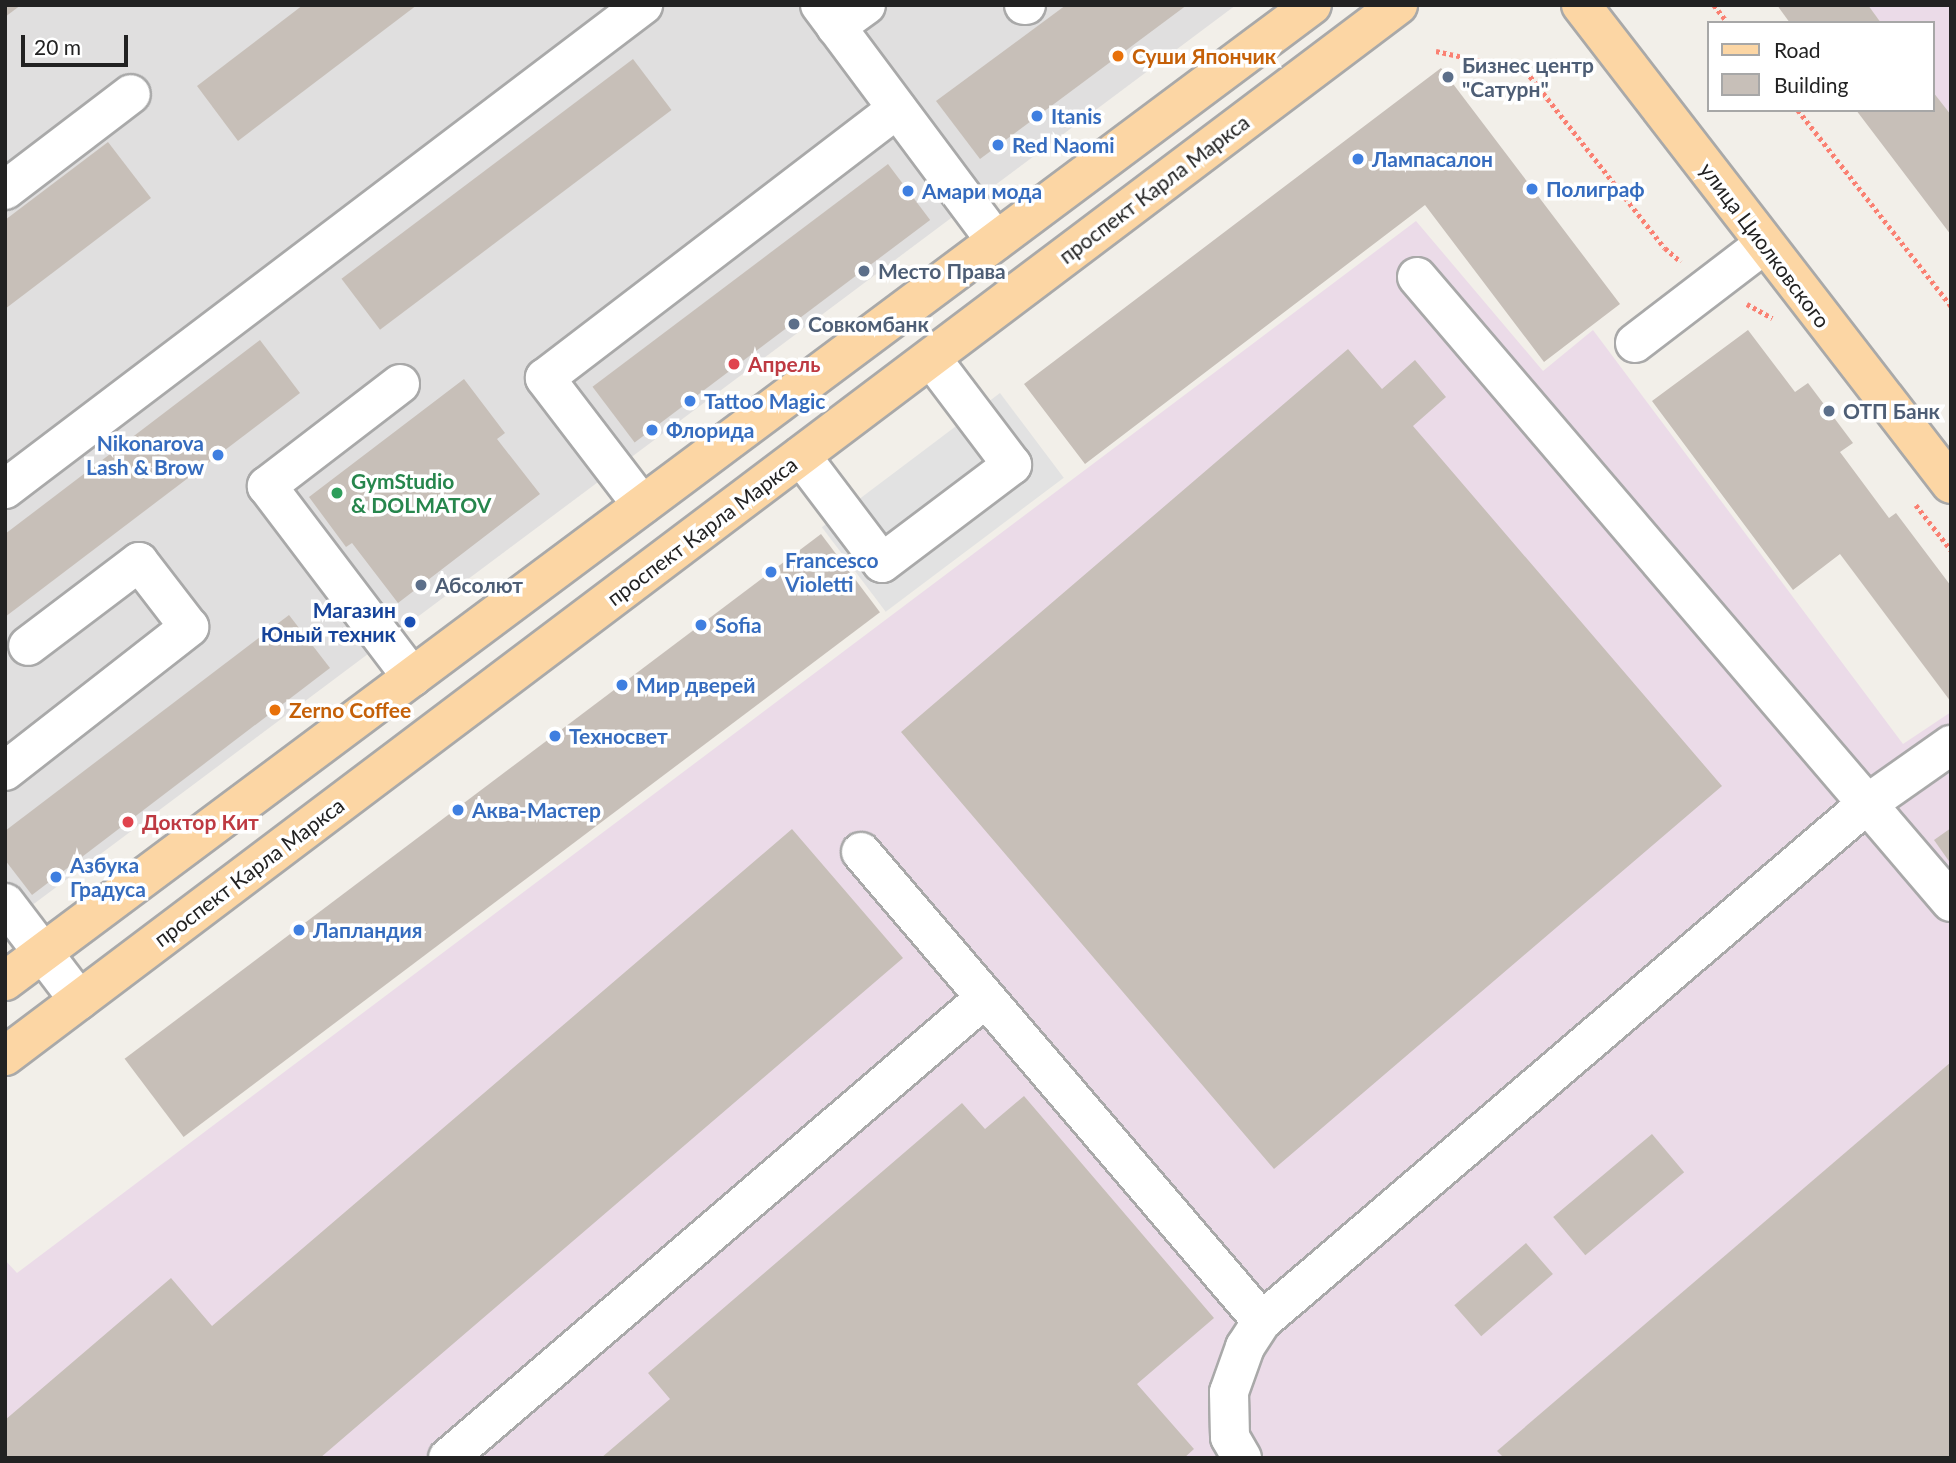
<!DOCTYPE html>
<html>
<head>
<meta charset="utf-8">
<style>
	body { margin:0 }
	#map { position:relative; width:1956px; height:1463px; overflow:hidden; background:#f2efe9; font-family:Lato,sans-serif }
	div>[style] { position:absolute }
	.residential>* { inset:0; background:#e0dfdf }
	.industrial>* { inset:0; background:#ebdbe8 }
	.parking>* { inset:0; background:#e2e2e2; transform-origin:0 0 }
	.building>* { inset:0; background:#c7bfb8; transform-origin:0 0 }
	.path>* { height:4.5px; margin-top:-2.25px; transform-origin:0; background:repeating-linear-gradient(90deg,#fa8072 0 3.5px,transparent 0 7px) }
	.roads { filter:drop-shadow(2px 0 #a9a9a9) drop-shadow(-2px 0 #a9a9a9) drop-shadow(0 2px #a9a9a9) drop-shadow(0 -2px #a9a9a9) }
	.minor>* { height:38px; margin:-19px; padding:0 19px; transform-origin:19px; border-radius:19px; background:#fff }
	.major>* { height:38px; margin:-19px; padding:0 19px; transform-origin:19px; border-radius:19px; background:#fcd6a4 }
	.dots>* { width:19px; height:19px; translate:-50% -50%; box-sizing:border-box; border:4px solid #fff; border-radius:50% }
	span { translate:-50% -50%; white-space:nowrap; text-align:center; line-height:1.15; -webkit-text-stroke:7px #fff; paint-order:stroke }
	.food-label { font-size:21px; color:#c56008; font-weight:700 }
	.left { translate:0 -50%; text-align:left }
	.service-label { font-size:21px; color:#4e5e75; font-weight:700 }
	.shop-label { font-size:21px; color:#366cbe; font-weight:700 }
	.right { translate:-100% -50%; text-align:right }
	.street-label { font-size:21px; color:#222 }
	.health-label { font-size:21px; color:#be3a42; font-weight:700 }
	.leisure-label { font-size:21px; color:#27864d; font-weight:700 }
	.transit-label { font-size:21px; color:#164399; font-weight:700 }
	.frame { position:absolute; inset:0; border:7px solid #222; pointer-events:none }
	.legend { position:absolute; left:1707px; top:21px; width:228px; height:91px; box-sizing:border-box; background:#fff; border:2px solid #a7a7a7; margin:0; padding:9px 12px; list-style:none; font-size:21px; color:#222 }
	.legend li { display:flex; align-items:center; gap:14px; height:35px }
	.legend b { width:35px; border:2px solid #a7a7a7 }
	.scale { position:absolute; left:21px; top:35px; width:107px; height:32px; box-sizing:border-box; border:4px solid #222; border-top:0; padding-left:9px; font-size:21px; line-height:24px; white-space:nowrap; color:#222; -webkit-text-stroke:5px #fff; paint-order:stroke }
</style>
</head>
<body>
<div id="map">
	<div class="residential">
		<div style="clip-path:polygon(5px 5px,1236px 5px,27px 909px,5px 877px)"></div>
	</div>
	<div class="industrial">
		<div style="clip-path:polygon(1867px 5px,1951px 5px,1951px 116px,1933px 93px,1933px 23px,1880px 23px)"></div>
		<div style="clip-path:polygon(1416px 221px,1543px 371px,1593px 330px,1903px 744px,1951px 712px,1951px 1458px,5px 1458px,5px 1260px,17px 1273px)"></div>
	</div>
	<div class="parking">
		<div style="left:1000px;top:393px;width:106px;height:223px;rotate:53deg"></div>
	</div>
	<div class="building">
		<div style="clip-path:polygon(5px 5px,21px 5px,5px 17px)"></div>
		<div style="clip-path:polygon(303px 5px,417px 5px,238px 141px,197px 86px)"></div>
		<div style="clip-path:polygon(1066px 5px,1187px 5px,980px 159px,936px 101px)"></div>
		<div style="clip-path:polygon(1777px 5px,1868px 5px,1881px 23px,1790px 23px)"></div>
		<div style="left:633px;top:59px;width:64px;height:365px;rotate:53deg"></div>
		<div style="clip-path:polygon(1441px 68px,1620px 304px,1544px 362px,1425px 205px,1085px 464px,1024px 384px)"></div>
		<div style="clip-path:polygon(1933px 92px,1951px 115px,1951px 235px,1856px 110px,1933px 110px)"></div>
		<div style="clip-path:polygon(108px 142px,151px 198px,5px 309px,5px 220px)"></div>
		<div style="left:888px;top:164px;width:70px;height:370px;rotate:53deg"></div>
		<div style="clip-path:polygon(1748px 330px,1795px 392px,1808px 383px,1853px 443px,1840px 452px,1889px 518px,1896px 513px,1951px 586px,1951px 702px,1840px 554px,1793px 590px,1652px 401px)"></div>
		<div style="clip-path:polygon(260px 340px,300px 393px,5px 617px,5px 534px)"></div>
		<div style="clip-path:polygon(1348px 349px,1382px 389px,1415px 360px,1446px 397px,1413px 426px,1722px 786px,1274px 1169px,901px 732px)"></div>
		<div style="clip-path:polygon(464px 379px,505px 433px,497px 439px,540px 494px,398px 603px,352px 543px,346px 547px,309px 497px)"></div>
		<div style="left:821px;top:534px;width:98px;height:872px;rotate:53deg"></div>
		<div style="clip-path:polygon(289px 615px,330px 668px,32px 895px,5px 860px,5px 831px)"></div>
		<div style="clip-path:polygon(1951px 828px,1951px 864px,1934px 840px)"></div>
		<div style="clip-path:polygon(792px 829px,903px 958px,320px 1458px,5px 1458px,5px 1420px,171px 1278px,212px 1326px)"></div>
		<div style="clip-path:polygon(1951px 1062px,1951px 1458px,1504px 1458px,1497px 1451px)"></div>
		<div style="clip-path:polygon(1024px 1096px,1214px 1318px,1137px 1384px,1194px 1449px,1184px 1458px,601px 1458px,670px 1399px,648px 1373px,962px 1103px,985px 1129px)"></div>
		<div style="left:1652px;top:1134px;width:50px;height:129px;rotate:50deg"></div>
		<div style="left:1526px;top:1243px;width:41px;height:95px;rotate:49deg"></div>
	</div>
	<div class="path">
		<div style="left:1714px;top:5px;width:23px;rotate:52deg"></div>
		<div style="left:1436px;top:51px;width:92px;rotate:12.5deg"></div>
		<div style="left:1526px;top:71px;width:225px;rotate:51.9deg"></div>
		<div style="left:1665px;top:248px;width:21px;rotate:41deg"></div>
		<div style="left:1798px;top:110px;width:249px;rotate:52deg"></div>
		<div style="left:1747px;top:304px;width:29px;rotate:29deg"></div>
		<div style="left:1916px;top:505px;width:57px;rotate:52.1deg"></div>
	</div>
	<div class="roads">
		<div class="minor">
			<div style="left:820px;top:5px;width:294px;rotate:53.3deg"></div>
			<div style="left:1024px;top:5px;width:2px"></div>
			<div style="left:836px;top:27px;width:37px;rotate:-36deg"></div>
			<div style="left:5px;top:190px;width:158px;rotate:-37.3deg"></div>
			<div style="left:1417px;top:277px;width:822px;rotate:49.49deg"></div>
			<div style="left:1635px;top:343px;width:161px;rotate:-37.4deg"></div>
			<div style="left:400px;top:384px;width:168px;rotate:142.5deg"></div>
			<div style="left:267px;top:486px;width:240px;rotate:52.8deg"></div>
			<div style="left:801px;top:456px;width:134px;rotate:52.9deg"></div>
			<div style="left:882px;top:563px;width:163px;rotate:-37deg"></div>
			<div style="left:1012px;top:465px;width:134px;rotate:-127.1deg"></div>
			<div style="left:5px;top:489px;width:801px;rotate:-37.18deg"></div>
			<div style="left:642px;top:505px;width:160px;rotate:-127.4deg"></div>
			<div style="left:545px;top:378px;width:443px;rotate:-37.4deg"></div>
			<div style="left:5px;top:771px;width:234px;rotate:-38deg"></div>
			<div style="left:189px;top:627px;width:82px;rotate:-127.6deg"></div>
			<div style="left:139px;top:562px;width:139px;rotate:142.9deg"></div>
			<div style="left:861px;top:852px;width:617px;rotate:49.47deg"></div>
			<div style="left:5px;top:903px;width:122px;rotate:52.7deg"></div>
			<div style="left:448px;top:1458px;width:707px;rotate:-40.58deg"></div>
			<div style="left:1242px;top:1458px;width:24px;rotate:-120deg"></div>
			<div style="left:1230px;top:1437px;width:45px;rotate:-91.3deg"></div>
			<div style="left:1229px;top:1392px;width:48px;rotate:-70.4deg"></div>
			<div style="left:1245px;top:1347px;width:31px;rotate:-57deg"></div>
			<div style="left:1262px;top:1321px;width:796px;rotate:-40.52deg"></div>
			<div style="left:1867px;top:804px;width:103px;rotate:-35.1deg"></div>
		</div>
		<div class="major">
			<div style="left:1581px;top:5px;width:605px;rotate:52.32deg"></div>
			<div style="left:5px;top:981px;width:1631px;rotate:-36.75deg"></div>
			<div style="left:5px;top:1056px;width:1745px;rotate:-37.03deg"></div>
		</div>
	</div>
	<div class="dots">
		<div style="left:1118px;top:56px;background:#e8710a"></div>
		<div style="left:1448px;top:77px;background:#5c6f8a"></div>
		<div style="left:1037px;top:116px;background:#3f7fe0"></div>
		<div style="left:998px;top:145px;background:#3f7fe0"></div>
		<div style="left:1358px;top:159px;background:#3f7fe0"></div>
		<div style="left:1532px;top:189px;background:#3f7fe0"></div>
		<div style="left:908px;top:191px;background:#3f7fe0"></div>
		<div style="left:864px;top:271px;background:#5c6f8a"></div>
		<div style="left:794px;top:324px;background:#5c6f8a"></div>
		<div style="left:734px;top:364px;background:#e0444e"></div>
		<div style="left:690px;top:401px;background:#3f7fe0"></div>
		<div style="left:1829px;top:411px;background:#5c6f8a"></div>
		<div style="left:652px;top:430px;background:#3f7fe0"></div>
		<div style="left:218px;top:455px;background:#3f7fe0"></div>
		<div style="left:337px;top:493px;background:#2e9e5b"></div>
		<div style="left:771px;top:572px;background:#3f7fe0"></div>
		<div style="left:421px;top:585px;background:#5c6f8a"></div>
		<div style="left:410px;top:622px;background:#1a4fb4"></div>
		<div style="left:701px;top:625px;background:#3f7fe0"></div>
		<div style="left:622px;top:685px;background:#3f7fe0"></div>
		<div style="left:275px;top:710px;background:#e8710a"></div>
		<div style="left:555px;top:736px;background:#3f7fe0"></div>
		<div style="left:458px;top:810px;background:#3f7fe0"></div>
		<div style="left:128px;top:822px;background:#e0444e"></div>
		<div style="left:56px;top:877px;background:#3f7fe0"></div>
		<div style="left:299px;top:930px;background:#3f7fe0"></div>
	</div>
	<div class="food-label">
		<span class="left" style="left:1132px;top:56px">Суши Япончик</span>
		<span class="left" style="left:289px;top:710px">Zerno Coffee</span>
	</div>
	<div class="service-label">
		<span class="left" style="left:1462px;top:77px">Бизнес центр<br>"Сатурн"</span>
		<span class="left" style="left:878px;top:271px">Место Права</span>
		<span class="left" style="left:808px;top:324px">Совкомбанк</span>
		<span class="left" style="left:1843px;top:411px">ОТП Банк</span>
		<span class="left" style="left:435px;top:585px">Абсолют</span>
	</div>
	<div class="shop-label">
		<span class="left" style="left:1051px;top:116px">Itanis</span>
		<span class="left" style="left:1012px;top:145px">Red Naomi</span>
		<span class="left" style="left:1372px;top:159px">Лампасалон</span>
		<span class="left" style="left:1546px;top:189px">Полиграф</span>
		<span class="left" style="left:922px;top:191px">Амари мода</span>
		<span class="left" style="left:704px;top:401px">Tattoo Magic</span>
		<span class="left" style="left:666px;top:430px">Флорида</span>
		<span class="right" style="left:204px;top:455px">Nikonarova<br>Lash &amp; Brow</span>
		<span class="left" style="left:785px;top:572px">Francesco<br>Violetti</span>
		<span class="left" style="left:715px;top:625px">Sofia</span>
		<span class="left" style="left:636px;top:685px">Мир дверей</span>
		<span class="left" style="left:569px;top:736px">Техносвет</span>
		<span class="left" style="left:472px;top:810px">Аква-Мастер</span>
		<span class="left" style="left:70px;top:877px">Азбука<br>Градуса</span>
		<span class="left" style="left:313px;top:930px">Лапландия</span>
	</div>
	<div class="street-label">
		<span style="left:1154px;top:189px;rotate:-37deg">проспект Карла Маркса</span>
		<span style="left:1765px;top:245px;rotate:53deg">улица Циолковского</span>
		<span style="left:702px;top:531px;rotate:-37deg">проспект Карла Маркса</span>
		<span style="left:249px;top:872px;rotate:-37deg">проспект Карла Маркса</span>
	</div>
	<div class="health-label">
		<span class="left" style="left:748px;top:364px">Апрель</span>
		<span class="left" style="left:142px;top:822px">Доктор Кит</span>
	</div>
	<div class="leisure-label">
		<span class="left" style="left:351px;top:493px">GymStudio<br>&amp; DOLMATOV</span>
	</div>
	<div class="transit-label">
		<span class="right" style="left:396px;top:622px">Магазин<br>Юный техник</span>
	</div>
	<div class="frame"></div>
	<ul class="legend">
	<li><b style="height:9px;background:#fcd6a4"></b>Road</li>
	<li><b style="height:19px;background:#c7bfb8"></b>Building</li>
	</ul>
	<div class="scale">20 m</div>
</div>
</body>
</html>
